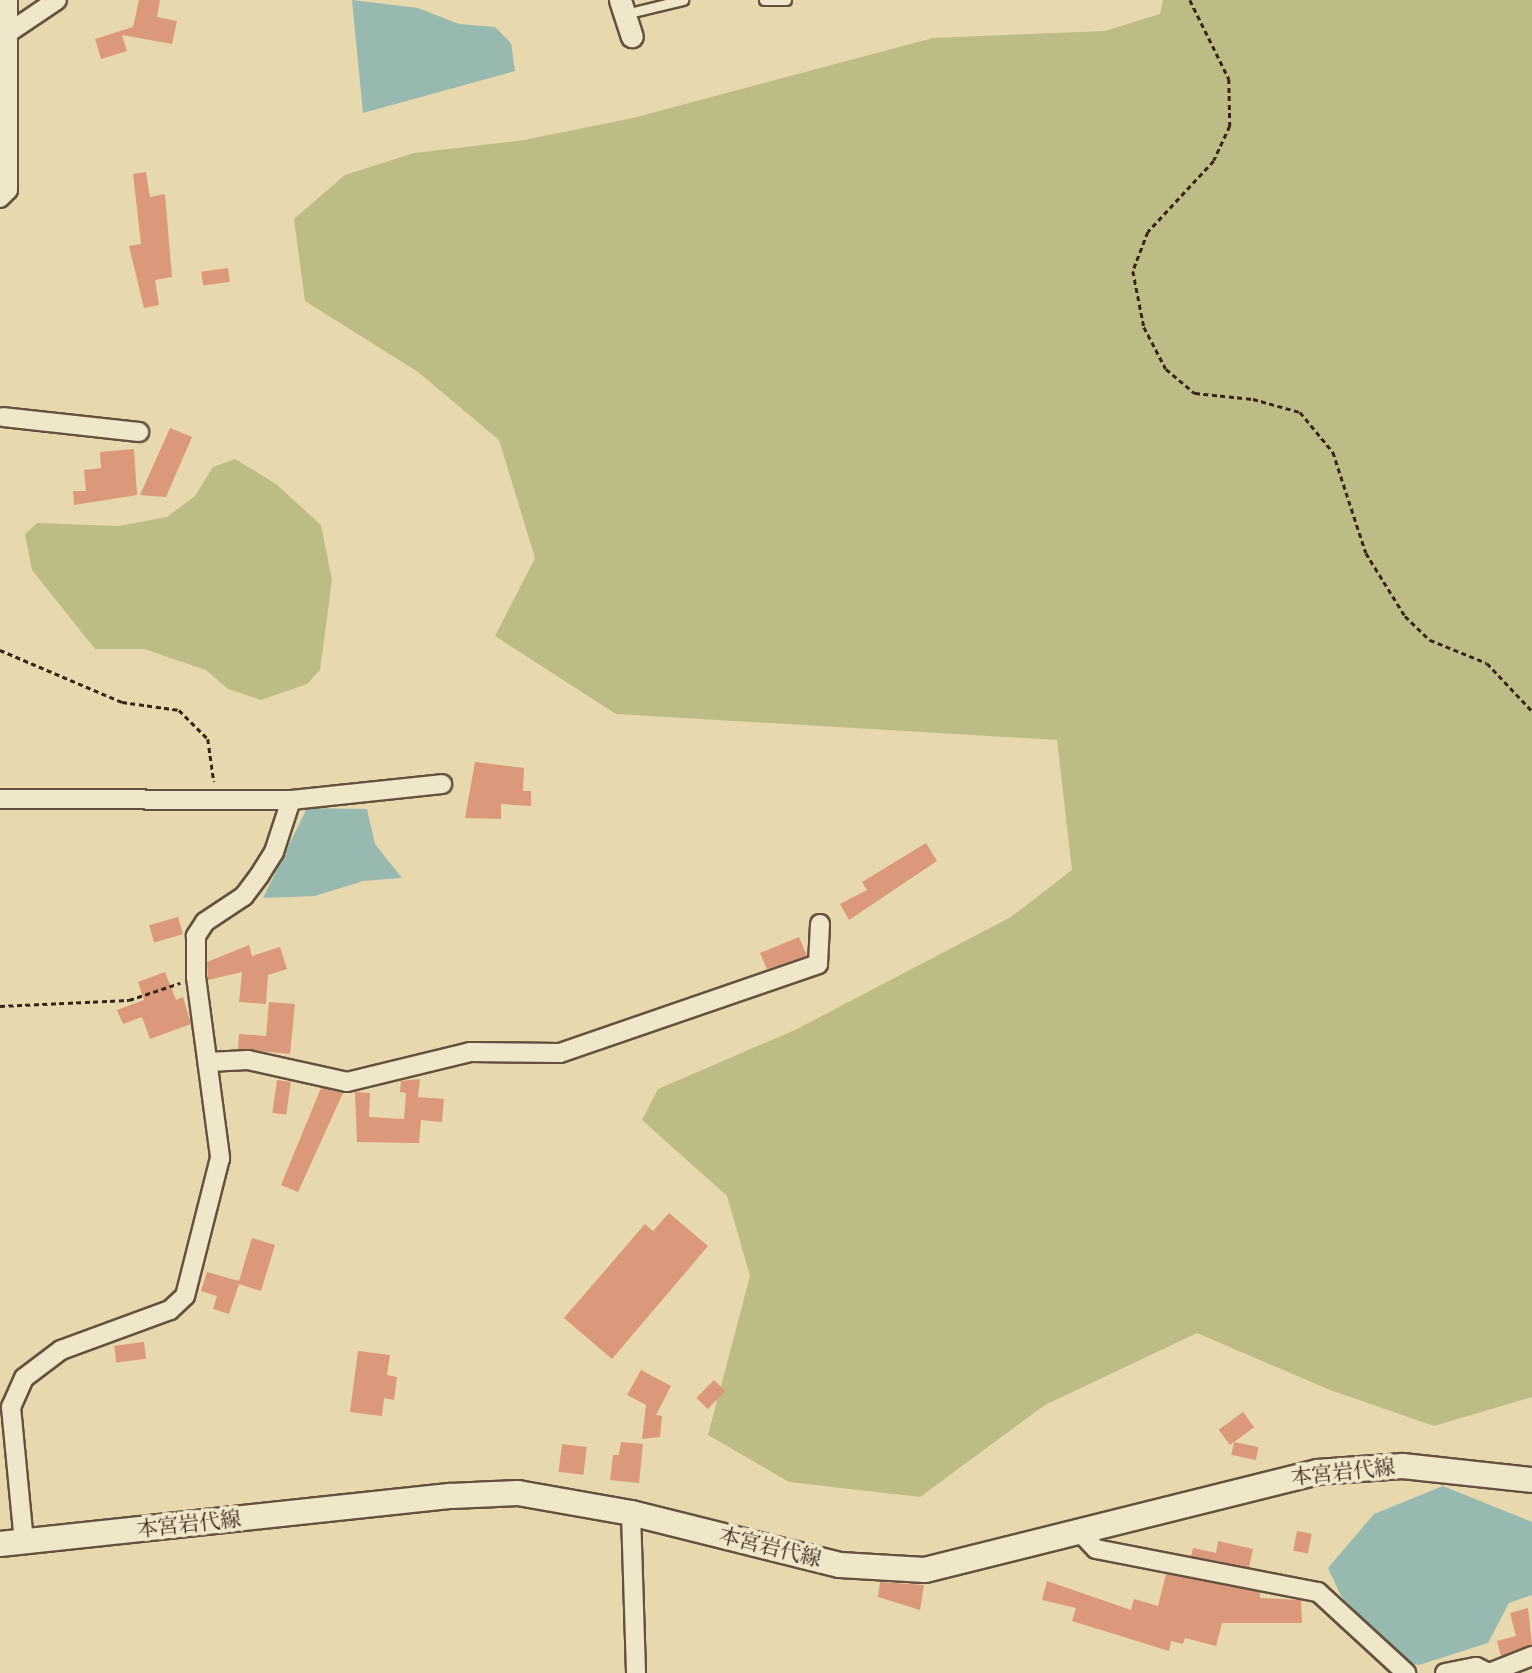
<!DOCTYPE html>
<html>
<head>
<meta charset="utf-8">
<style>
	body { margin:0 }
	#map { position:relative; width:1532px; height:1673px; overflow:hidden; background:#e8d8ae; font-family:"IM FELL DW Pica","Noto Serif JP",serif }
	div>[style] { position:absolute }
	.green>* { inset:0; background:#bdbc86 }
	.water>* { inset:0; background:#98b9b0 }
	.building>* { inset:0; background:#db987b; transform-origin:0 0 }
	.path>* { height:2.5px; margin-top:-1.25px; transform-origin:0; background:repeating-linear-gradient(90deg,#38251a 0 5px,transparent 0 8.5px) }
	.roads { filter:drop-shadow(2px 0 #64523f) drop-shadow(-2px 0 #64523f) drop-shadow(0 2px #64523f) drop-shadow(0 -2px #64523f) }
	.service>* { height:9px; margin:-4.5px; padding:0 4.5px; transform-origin:4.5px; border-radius:4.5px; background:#f0e6ca }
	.minor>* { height:18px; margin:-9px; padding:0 9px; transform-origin:9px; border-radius:9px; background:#f0e6ca }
	.tertiary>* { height:21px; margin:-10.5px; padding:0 10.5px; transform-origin:10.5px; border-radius:10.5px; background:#f0e6ca }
	.secondary>* { height:24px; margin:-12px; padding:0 12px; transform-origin:12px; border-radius:12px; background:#f0e6ca }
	span { translate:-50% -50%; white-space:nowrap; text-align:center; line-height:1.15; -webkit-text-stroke:7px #f0e6ca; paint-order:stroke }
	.street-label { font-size:21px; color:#38251a }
</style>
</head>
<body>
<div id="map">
	<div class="green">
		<div style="clip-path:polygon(1163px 0,1532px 0,1532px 1397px,1434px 1426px,1330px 1390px,1197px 1333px,1045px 1405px,920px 1497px,789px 1482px,708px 1435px,750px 1276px,727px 1196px,642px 1120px,658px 1089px,795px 1030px,1011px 917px,1072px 870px,1057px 740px,616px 714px,495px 636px,535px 558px,499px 440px,418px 372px,305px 301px,294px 219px,345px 175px,414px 153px,524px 140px,633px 118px,933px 38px,1105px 31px,1160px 14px)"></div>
		<div style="clip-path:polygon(235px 459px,276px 484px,321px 525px,332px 580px,320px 670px,307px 684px,261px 700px,228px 689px,206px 670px,144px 649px,95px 649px,32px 570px,25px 534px,37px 523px,119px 526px,167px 517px,195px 496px,213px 467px)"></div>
	</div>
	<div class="water">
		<div style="clip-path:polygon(352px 0,418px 8px,459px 24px,495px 27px,511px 43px,515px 71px,363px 113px)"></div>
		<div style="clip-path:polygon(307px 808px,367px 809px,375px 844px,402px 878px,363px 881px,315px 896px,263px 898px)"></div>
		<div style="clip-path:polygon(1443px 1486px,1532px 1522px,1532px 1595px,1509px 1603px,1488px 1643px,1419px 1665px,1404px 1662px,1341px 1596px,1328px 1568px,1374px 1514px)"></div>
	</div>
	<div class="building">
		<div style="clip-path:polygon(139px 0,160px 0,157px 17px,177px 21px,172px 44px,122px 35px,127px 51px,101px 59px,95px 39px,133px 27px)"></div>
		<div style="clip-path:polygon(146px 172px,150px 197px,165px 194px,172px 277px,155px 280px,159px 305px,144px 308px,129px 246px,141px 244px,133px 174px)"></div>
		<div style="left:228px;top:268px;width:14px;height:27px;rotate:82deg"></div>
		<div style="clip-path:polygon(170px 428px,192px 437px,166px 497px,140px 495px)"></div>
		<div style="clip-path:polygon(134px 449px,137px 495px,74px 505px,73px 491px,86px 491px,84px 470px,101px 468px,100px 452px)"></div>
		<div style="clip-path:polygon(475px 762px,524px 768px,523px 791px,531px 791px,531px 806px,501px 804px,501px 819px,465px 818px)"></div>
		<div style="clip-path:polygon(926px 843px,937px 861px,849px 920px,840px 904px,867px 890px,862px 882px)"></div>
		<div style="left:178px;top:917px;width:18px;height:30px;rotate:74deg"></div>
		<div style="clip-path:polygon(799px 937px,807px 956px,767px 969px,760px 953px)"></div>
		<div style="clip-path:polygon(249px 945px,252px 956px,280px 947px,287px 969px,268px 975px,266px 1004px,239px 1002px,242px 972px,208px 980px,207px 962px)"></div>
		<div style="clip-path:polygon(165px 972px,176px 1000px,183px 997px,191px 1024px,150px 1039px,142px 1017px,123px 1024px,117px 1010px,144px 1000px,138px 982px)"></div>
		<div style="clip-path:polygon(269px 1002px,295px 1004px,290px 1054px,238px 1049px,239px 1034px,266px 1036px)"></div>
		<div style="clip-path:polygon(420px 1079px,418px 1097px,444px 1099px,442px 1122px,421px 1120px,419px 1143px,357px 1142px,355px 1092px,370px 1093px,369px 1117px,404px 1119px,406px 1093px,400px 1092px,401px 1081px)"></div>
		<div style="left:277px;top:1080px;width:14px;height:33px;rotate:8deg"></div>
		<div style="clip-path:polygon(321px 1088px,343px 1093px,298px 1192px,281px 1185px)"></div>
		<div style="clip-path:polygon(669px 1213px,708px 1246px,612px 1359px,564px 1318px,645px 1224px,653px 1231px)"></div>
		<div style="clip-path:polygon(252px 1238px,275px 1245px,261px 1291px,239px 1284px,229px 1314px,213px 1309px,217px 1296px,201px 1291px,207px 1272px,239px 1281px)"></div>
		<div style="left:144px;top:1342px;width:17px;height:30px;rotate:83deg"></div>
		<div style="clip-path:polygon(358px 1351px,390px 1355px,387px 1375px,397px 1377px,394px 1400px,384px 1398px,382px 1416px,350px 1412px)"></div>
		<div style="clip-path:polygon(641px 1370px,671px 1386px,656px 1415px,662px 1416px,660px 1437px,642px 1439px,646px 1405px,627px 1395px)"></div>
		<div style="left:714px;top:1380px;width:16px;height:25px;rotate:45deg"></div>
		<div style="left:1243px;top:1412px;width:19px;height:30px;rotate:54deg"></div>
		<div style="clip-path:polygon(621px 1442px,643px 1444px,639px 1483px,610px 1480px,613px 1455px,619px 1455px)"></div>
		<div style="left:1234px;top:1442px;width:25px;height:13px;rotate:12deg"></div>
		<div style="left:562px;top:1444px;width:25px;height:28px;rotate:7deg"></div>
		<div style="left:1297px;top:1531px;width:15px;height:20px;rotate:11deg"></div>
		<div style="clip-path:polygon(1218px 1541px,1253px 1549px,1249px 1567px,1191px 1556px,1193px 1548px,1216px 1553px)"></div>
		<div style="clip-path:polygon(1166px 1574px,1260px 1592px,1260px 1598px,1301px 1600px,1302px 1623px,1222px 1623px,1216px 1646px,1185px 1638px,1183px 1644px,1171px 1641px,1169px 1651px,1072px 1621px,1076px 1608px,1042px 1600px,1047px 1581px,1131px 1610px,1134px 1599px,1158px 1606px)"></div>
		<div style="clip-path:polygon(880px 1582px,924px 1585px,920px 1610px,878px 1597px)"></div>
		<div style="clip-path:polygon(1528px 1608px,1532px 1645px,1501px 1656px,1497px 1641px,1516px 1636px,1510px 1613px)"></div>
	</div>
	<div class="path">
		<div style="left:1190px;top:0;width:88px;rotate:63.7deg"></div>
		<div style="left:1229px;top:79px;width:47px;rotate:88.8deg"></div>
		<div style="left:1230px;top:126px;width:38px;rotate:115deg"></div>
		<div style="left:1214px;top:161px;width:97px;rotate:132.9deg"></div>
		<div style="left:1148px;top:232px;width:42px;rotate:111deg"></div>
		<div style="left:1133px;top:271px;width:57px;rotate:78.9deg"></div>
		<div style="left:1144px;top:327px;width:47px;rotate:62.4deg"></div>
		<div style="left:1166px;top:369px;width:38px;rotate:40deg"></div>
		<div style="left:1195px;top:393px;width:58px;rotate:5.9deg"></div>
		<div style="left:1253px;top:399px;width:49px;rotate:15.5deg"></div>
		<div style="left:1300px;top:412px;width:52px;rotate:50.5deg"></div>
		<div style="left:1333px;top:452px;width:106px;rotate:71.9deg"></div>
		<div style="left:1366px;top:553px;width:74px;rotate:58.2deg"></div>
		<div style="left:1405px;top:616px;width:35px;rotate:44deg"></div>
		<div style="left:1430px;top:640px;width:61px;rotate:22deg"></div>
		<div style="left:1487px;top:663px;width:66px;rotate:46.8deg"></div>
		<div style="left:0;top:650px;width:133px;rotate:23.1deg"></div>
		<div style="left:122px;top:702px;width:58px;rotate:8deg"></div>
		<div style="left:179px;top:710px;width:41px;rotate:45deg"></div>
		<div style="left:208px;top:739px;width:43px;rotate:82.1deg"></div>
		<div style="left:0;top:1006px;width:129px;rotate:-2.7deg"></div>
		<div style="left:129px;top:1000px;width:54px;rotate:-18.4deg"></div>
	</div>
	<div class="roads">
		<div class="service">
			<div style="left:764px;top:0;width:22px"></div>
			<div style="left:625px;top:14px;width:60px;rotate:-13.6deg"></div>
		</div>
		<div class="minor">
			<div style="left:8px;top:33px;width:59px;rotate:-34deg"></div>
			<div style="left:0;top:198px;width:11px;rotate:-45deg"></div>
			<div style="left:8px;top:190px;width:190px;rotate:-90deg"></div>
			<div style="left:3px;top:417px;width:137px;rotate:6.3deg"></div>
			<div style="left:0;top:799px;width:291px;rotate:0.2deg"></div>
			<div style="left:291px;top:800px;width:55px;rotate:108.1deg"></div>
			<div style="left:274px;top:852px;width:28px;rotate:122deg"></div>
			<div style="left:259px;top:876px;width:25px;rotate:127deg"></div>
			<div style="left:244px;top:896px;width:47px;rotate:146.3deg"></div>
			<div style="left:205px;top:922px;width:17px;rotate:123deg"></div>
			<div style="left:196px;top:936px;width:41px;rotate:90deg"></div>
			<div style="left:196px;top:977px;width:183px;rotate:82.4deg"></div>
			<div style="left:220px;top:1158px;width:142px;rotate:104.2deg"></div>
			<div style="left:185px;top:1296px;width:21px;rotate:137deg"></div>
			<div style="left:170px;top:1310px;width:116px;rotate:159.8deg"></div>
			<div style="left:61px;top:1350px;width:46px;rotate:142.9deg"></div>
			<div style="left:24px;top:1378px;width:32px;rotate:114deg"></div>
			<div style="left:11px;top:1407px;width:136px;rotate:84.5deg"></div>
			<div style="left:291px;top:800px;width:152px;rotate:-6deg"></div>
			<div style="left:208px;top:1062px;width:40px;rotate:-2.9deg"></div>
			<div style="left:248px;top:1060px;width:101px;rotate:12.5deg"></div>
			<div style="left:347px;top:1082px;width:127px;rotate:-13.7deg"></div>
			<div style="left:470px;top:1052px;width:90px;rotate:0.6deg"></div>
			<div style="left:560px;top:1053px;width:273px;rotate:-19deg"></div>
			<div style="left:818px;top:964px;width:40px;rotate:-87.1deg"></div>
			<div style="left:631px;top:1513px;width:160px;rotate:88.2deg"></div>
			<div style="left:1081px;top:1533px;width:22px;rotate:47deg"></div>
			<div style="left:1096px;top:1549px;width:226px;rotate:11deg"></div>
			<div style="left:1318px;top:1592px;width:120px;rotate:42.6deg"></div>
			<div style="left:1445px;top:1673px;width:32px;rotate:-11deg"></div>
			<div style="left:1476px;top:1667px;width:14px;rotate:25deg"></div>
			<div style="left:1489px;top:1673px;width:46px;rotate:-21.6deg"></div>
		</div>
		<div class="tertiary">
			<div style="left:620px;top:0;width:38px;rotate:72deg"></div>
		</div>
		<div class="secondary">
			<div style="left:0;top:1544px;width:454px;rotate:-6.1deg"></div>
			<div style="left:451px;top:1496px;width:67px;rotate:-2.6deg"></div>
			<div style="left:518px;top:1493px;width:115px;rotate:10deg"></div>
			<div style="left:631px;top:1513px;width:215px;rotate:14deg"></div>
			<div style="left:840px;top:1565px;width:85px;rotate:3.4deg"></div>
			<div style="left:925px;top:1570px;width:404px;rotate:-14deg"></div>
			<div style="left:1317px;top:1472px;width:86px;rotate:-4deg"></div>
			<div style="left:1403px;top:1466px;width:130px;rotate:6.2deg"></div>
		</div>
	</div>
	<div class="street-label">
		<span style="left:1343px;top:1473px;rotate:-6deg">本宮岩代線</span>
		<span style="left:189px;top:1525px;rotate:-6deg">本宮岩代線</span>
		<span style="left:770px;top:1548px;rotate:14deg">本宮岩代線</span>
	</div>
</div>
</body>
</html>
